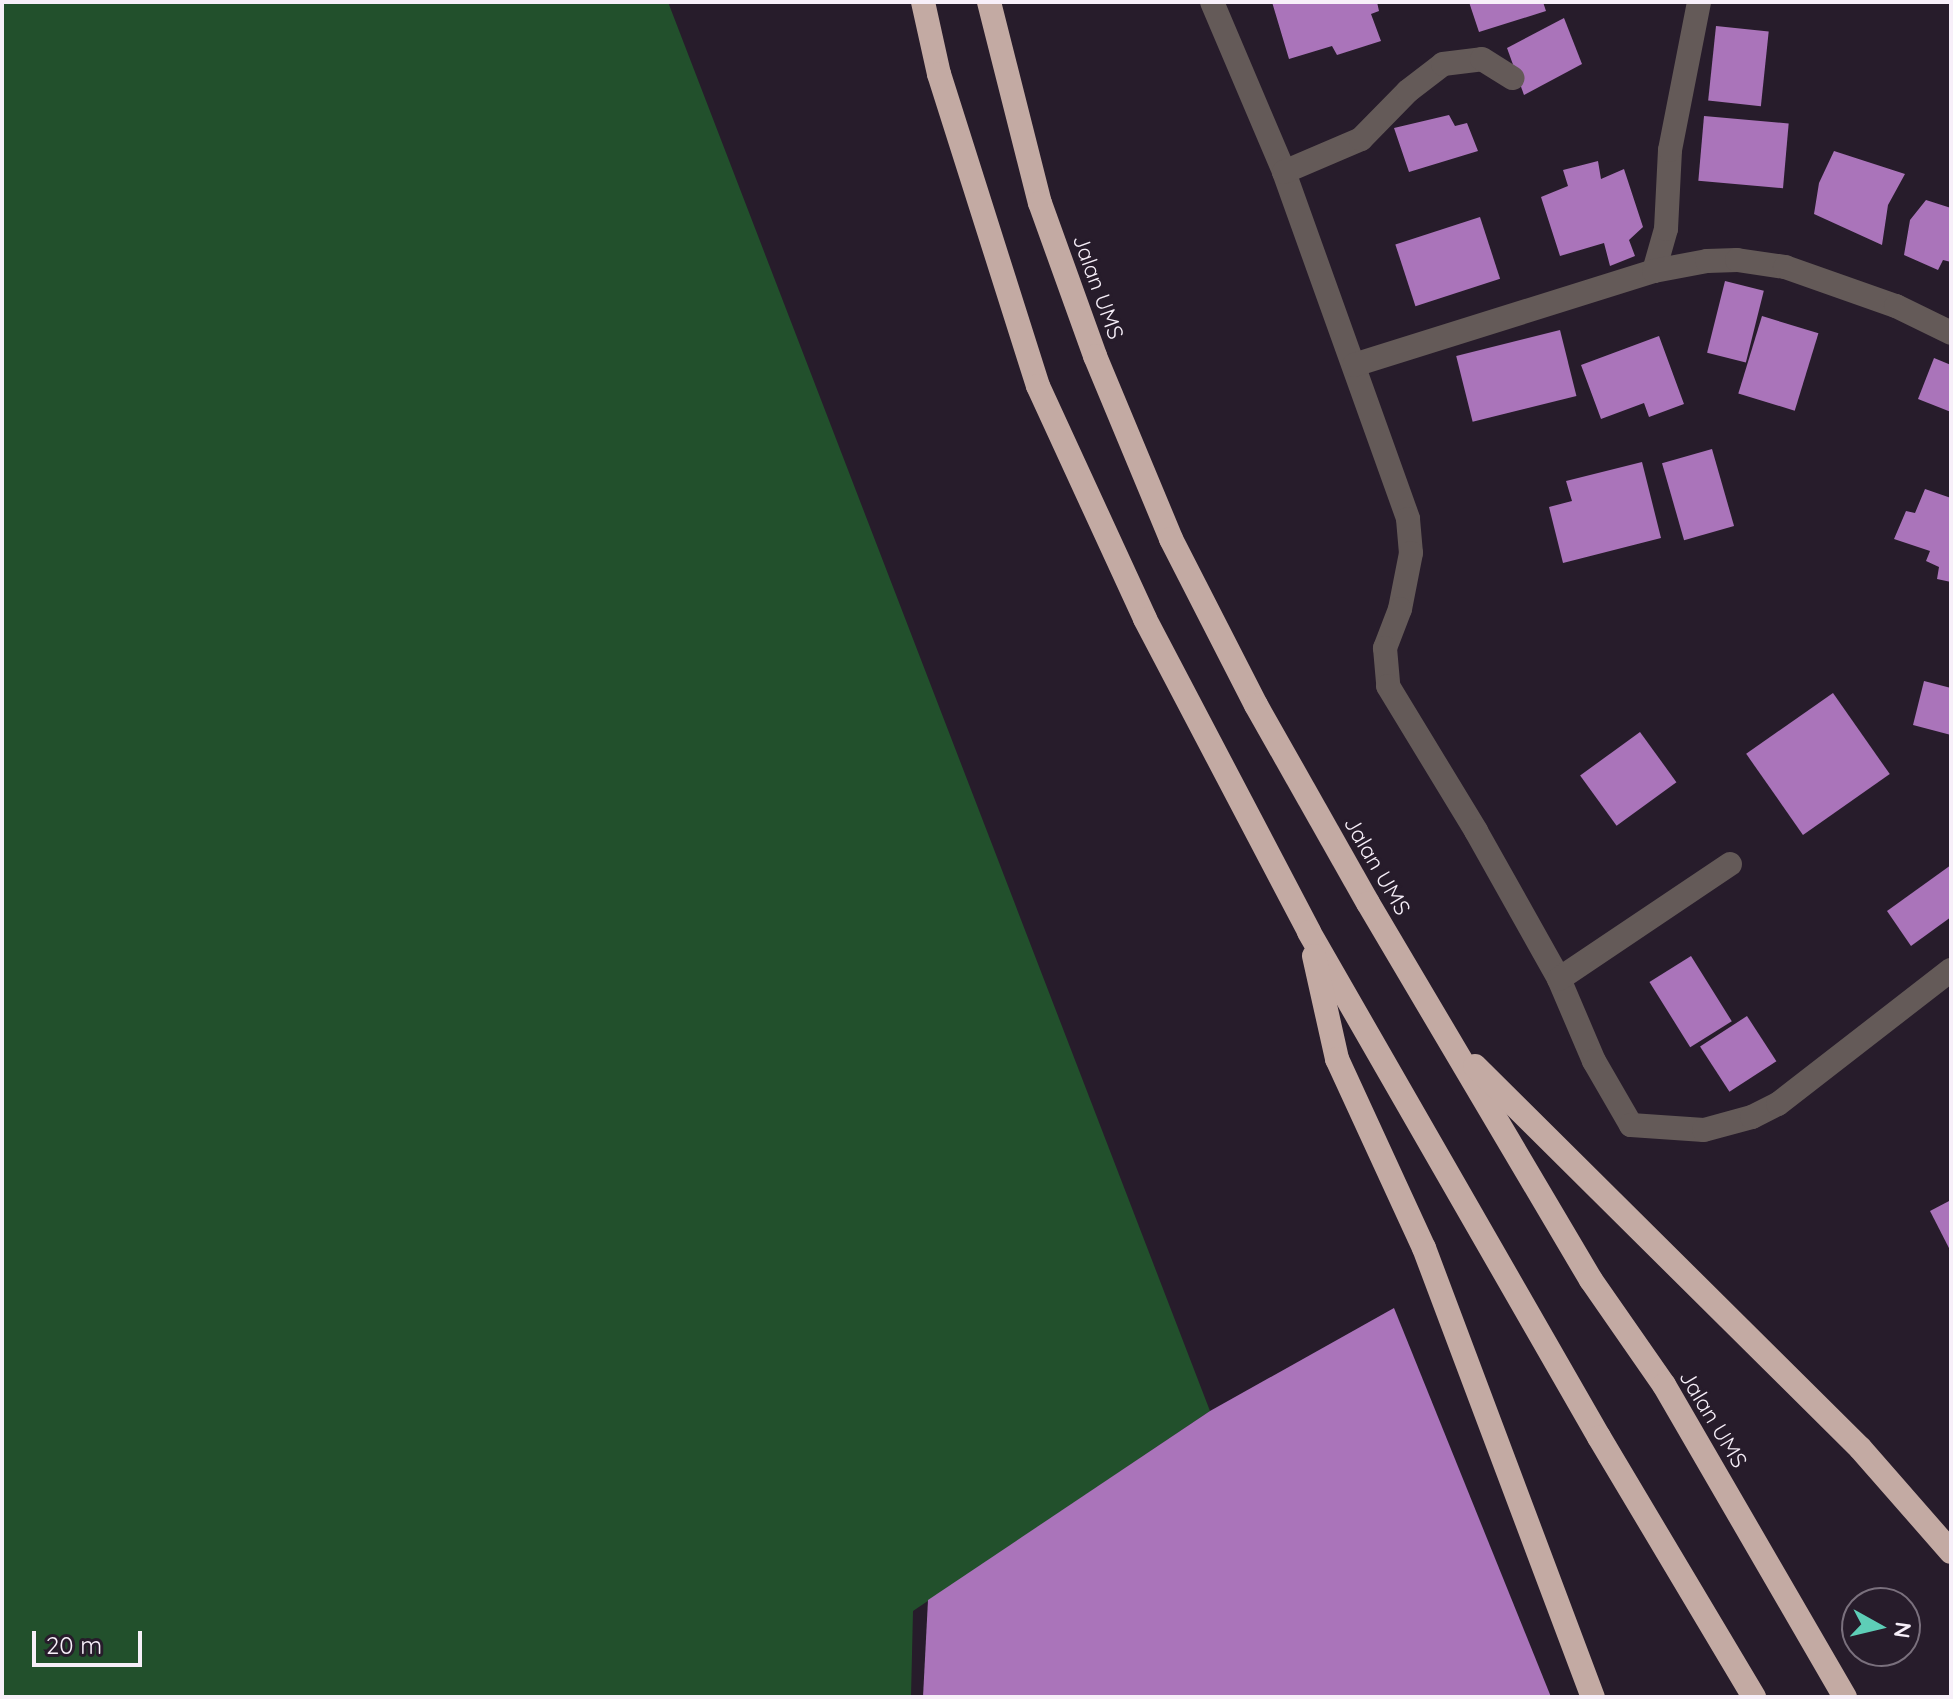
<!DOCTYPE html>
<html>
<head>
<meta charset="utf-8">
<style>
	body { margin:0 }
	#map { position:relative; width:1953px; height:1699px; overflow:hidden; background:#271c2b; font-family:Quicksand,sans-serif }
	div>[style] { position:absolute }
	.green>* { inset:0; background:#22502c }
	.building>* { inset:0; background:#aa74ba; transform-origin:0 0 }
	.minor>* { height:24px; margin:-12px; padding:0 12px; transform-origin:12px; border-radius:12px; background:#645a58 }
	.highway>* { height:24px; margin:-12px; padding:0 12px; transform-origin:12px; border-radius:12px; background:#c3aaa3 }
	span { translate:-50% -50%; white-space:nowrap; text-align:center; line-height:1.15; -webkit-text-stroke:6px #271c2b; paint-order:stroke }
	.street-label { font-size:22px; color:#f7eff9 }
	.frame { position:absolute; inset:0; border:4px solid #f7eff9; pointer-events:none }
	.north { position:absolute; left:1841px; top:1587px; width:80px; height:80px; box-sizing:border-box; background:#271c2b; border:2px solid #7a707d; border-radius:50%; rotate:98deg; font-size:22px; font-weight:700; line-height:32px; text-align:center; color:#f7eff9 }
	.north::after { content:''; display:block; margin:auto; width:28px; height:36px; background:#5eceb7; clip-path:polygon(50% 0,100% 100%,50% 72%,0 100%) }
	.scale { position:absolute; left:32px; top:1631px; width:110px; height:36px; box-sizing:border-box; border:4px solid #f7eff9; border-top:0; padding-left:10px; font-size:24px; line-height:28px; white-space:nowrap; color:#f7eff9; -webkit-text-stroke:6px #271c2b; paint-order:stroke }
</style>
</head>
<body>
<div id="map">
	<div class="green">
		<div style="clip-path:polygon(2px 2px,668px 2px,1210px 1411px,913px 1611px,911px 1697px,2px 1697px)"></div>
	</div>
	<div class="building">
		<div style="clip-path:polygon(1272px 2px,1377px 2px,1379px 11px,1371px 14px,1381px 41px,1337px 55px,1332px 46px,1289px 59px)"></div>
		<div style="clip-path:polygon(1469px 2px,1543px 2px,1546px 11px,1479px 32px)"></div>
		<div style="clip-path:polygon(1564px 18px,1582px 64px,1524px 95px,1507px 48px)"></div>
		<div style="left:1716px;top:26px;width:53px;height:75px;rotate:6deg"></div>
		<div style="clip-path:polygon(1449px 115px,1455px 126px,1467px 123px,1478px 151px,1409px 172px,1394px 128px)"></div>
		<div style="left:1704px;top:116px;width:85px;height:65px;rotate:5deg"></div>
		<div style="clip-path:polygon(1834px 151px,1905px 174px,1888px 205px,1882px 245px,1814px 214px,1819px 183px)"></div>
		<div style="clip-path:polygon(1598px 161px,1601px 179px,1624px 169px,1643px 227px,1629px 240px,1635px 256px,1610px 266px,1604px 243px,1560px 256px,1541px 197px,1568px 186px,1563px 170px)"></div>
		<div style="clip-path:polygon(1926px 200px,1951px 208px,1951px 262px,1943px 260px,1938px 270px,1904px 255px,1910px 220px)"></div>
		<div style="left:1480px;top:217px;width:65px;height:89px;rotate:72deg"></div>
		<div style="left:1725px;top:281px;width:40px;height:74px;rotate:14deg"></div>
		<div style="left:1762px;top:316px;width:59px;height:81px;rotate:17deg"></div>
		<div style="left:1560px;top:330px;width:68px;height:107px;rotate:76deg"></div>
		<div style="clip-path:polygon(1659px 336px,1684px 404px,1649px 417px,1644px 403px,1601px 419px,1581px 365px)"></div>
		<div style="clip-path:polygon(1934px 358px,1951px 365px,1951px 412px,1918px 399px)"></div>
		<div style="left:1712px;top:449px;width:80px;height:52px;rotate:74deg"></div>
		<div style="clip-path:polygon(1642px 462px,1661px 538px,1563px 563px,1549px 507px,1572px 501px,1566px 481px)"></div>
		<div style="clip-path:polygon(1925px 489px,1951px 498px,1951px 582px,1937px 579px,1939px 567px,1926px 561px,1930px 551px,1894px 539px,1906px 511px,1915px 513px)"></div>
		<div style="clip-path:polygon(1924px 681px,1951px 688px,1951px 735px,1913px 725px)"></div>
		<div style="left:1833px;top:693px;width:99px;height:106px;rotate:55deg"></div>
		<div style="left:1640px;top:732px;width:62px;height:74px;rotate:54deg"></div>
		<div style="clip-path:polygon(1951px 865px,1951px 917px,1911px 946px,1887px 911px)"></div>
		<div style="left:1691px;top:956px;width:77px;height:49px;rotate:58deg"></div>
		<div style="left:1747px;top:1016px;width:54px;height:56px;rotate:57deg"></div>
		<div style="clip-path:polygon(1951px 1200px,1951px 1252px,1930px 1211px)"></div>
		<div style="clip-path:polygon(1394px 1308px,1551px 1697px,923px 1697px,928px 1600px,1210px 1411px)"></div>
	</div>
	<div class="minor">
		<div style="left:1212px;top:2px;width:185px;rotate:67deg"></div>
		<div style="left:1284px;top:172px;width:368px;rotate:70.3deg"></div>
		<div style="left:1408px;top:519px;width:34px;rotate:85deg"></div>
		<div style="left:1411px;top:553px;width:57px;rotate:101.1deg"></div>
		<div style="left:1400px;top:609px;width:42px;rotate:111deg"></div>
		<div style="left:1385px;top:648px;width:38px;rotate:85deg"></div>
		<div style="left:1388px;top:686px;width:170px;rotate:58.7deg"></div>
		<div style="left:1476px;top:831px;width:170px;rotate:60.7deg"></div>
		<div style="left:1559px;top:979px;width:89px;rotate:66.9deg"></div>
		<div style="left:1594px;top:1061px;width:74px;rotate:60deg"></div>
		<div style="left:1631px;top:1125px;width:73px;rotate:3.9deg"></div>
		<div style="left:1704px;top:1130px;width:50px;rotate:-15.2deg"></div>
		<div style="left:1752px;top:1117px;width:29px;rotate:-27deg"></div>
		<div style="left:1778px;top:1104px;width:219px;rotate:-37.8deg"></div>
		<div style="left:1284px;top:172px;width:84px;rotate:-23.2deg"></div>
		<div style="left:1361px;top:139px;width:67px;rotate:-45.6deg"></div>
		<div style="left:1408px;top:91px;width:44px;rotate:-37.6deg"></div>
		<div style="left:1443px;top:64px;width:39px;rotate:-7deg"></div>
		<div style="left:1482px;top:59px;width:36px;rotate:32deg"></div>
		<div style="left:1654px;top:271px;width:44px;rotate:-74.1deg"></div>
		<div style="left:1666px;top:229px;width:79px;rotate:-87.1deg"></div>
		<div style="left:1670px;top:150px;width:151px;rotate:-78.9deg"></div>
		<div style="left:1354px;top:365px;width:314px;rotate:-17.4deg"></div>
		<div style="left:1654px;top:271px;width:54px;rotate:-10.7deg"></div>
		<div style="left:1707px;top:261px;width:30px;rotate:-2deg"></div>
		<div style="left:1737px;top:260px;width:49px;rotate:8.3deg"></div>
		<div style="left:1785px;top:267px;width:118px;rotate:19.4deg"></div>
		<div style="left:1896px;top:306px;width:61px;rotate:26.1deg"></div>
		<div style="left:1559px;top:979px;width:206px;rotate:-33.9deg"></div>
	</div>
	<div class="highway">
		<div style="left:923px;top:2px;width:74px;rotate:77.5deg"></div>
		<div style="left:939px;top:74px;width:327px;rotate:72.4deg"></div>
		<div style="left:1038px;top:386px;width:256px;rotate:65.3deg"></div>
		<div style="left:1145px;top:619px;width:353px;rotate:62.3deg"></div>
		<div style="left:1309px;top:932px;width:582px;rotate:60.13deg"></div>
		<div style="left:1599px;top:1437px;width:303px;rotate:59.2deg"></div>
		<div style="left:989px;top:2px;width:207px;rotate:75.8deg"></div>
		<div style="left:1040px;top:203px;width:163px;rotate:70.2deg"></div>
		<div style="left:1095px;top:356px;width:198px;rotate:67.4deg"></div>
		<div style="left:1171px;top:539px;width:186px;rotate:62.9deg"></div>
		<div style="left:1256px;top:705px;width:227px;rotate:60.5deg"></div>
		<div style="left:1368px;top:903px;width:438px;rotate:59.4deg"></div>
		<div style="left:1591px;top:1280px;width:128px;rotate:55.2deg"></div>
		<div style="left:1664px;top:1385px;width:361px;rotate:59.9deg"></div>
		<div style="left:1314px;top:956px;width:106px;rotate:77.4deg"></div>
		<div style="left:1337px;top:1059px;width:208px;rotate:65.3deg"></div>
		<div style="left:1424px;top:1248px;width:480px;rotate:69.4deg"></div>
		<div style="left:1475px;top:1066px;width:542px;rotate:44.78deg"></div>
		<div style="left:1860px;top:1448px;width:138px;rotate:48.8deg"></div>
	</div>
	<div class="street-label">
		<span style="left:1098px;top:287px;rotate:70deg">Jalan UMS</span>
		<span style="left:1377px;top:866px;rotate:60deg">Jalan UMS</span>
		<span style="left:1713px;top:1419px;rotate:59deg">Jalan UMS</span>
	</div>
	<div class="frame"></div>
	<div class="north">N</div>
	<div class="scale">20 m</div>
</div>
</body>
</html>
